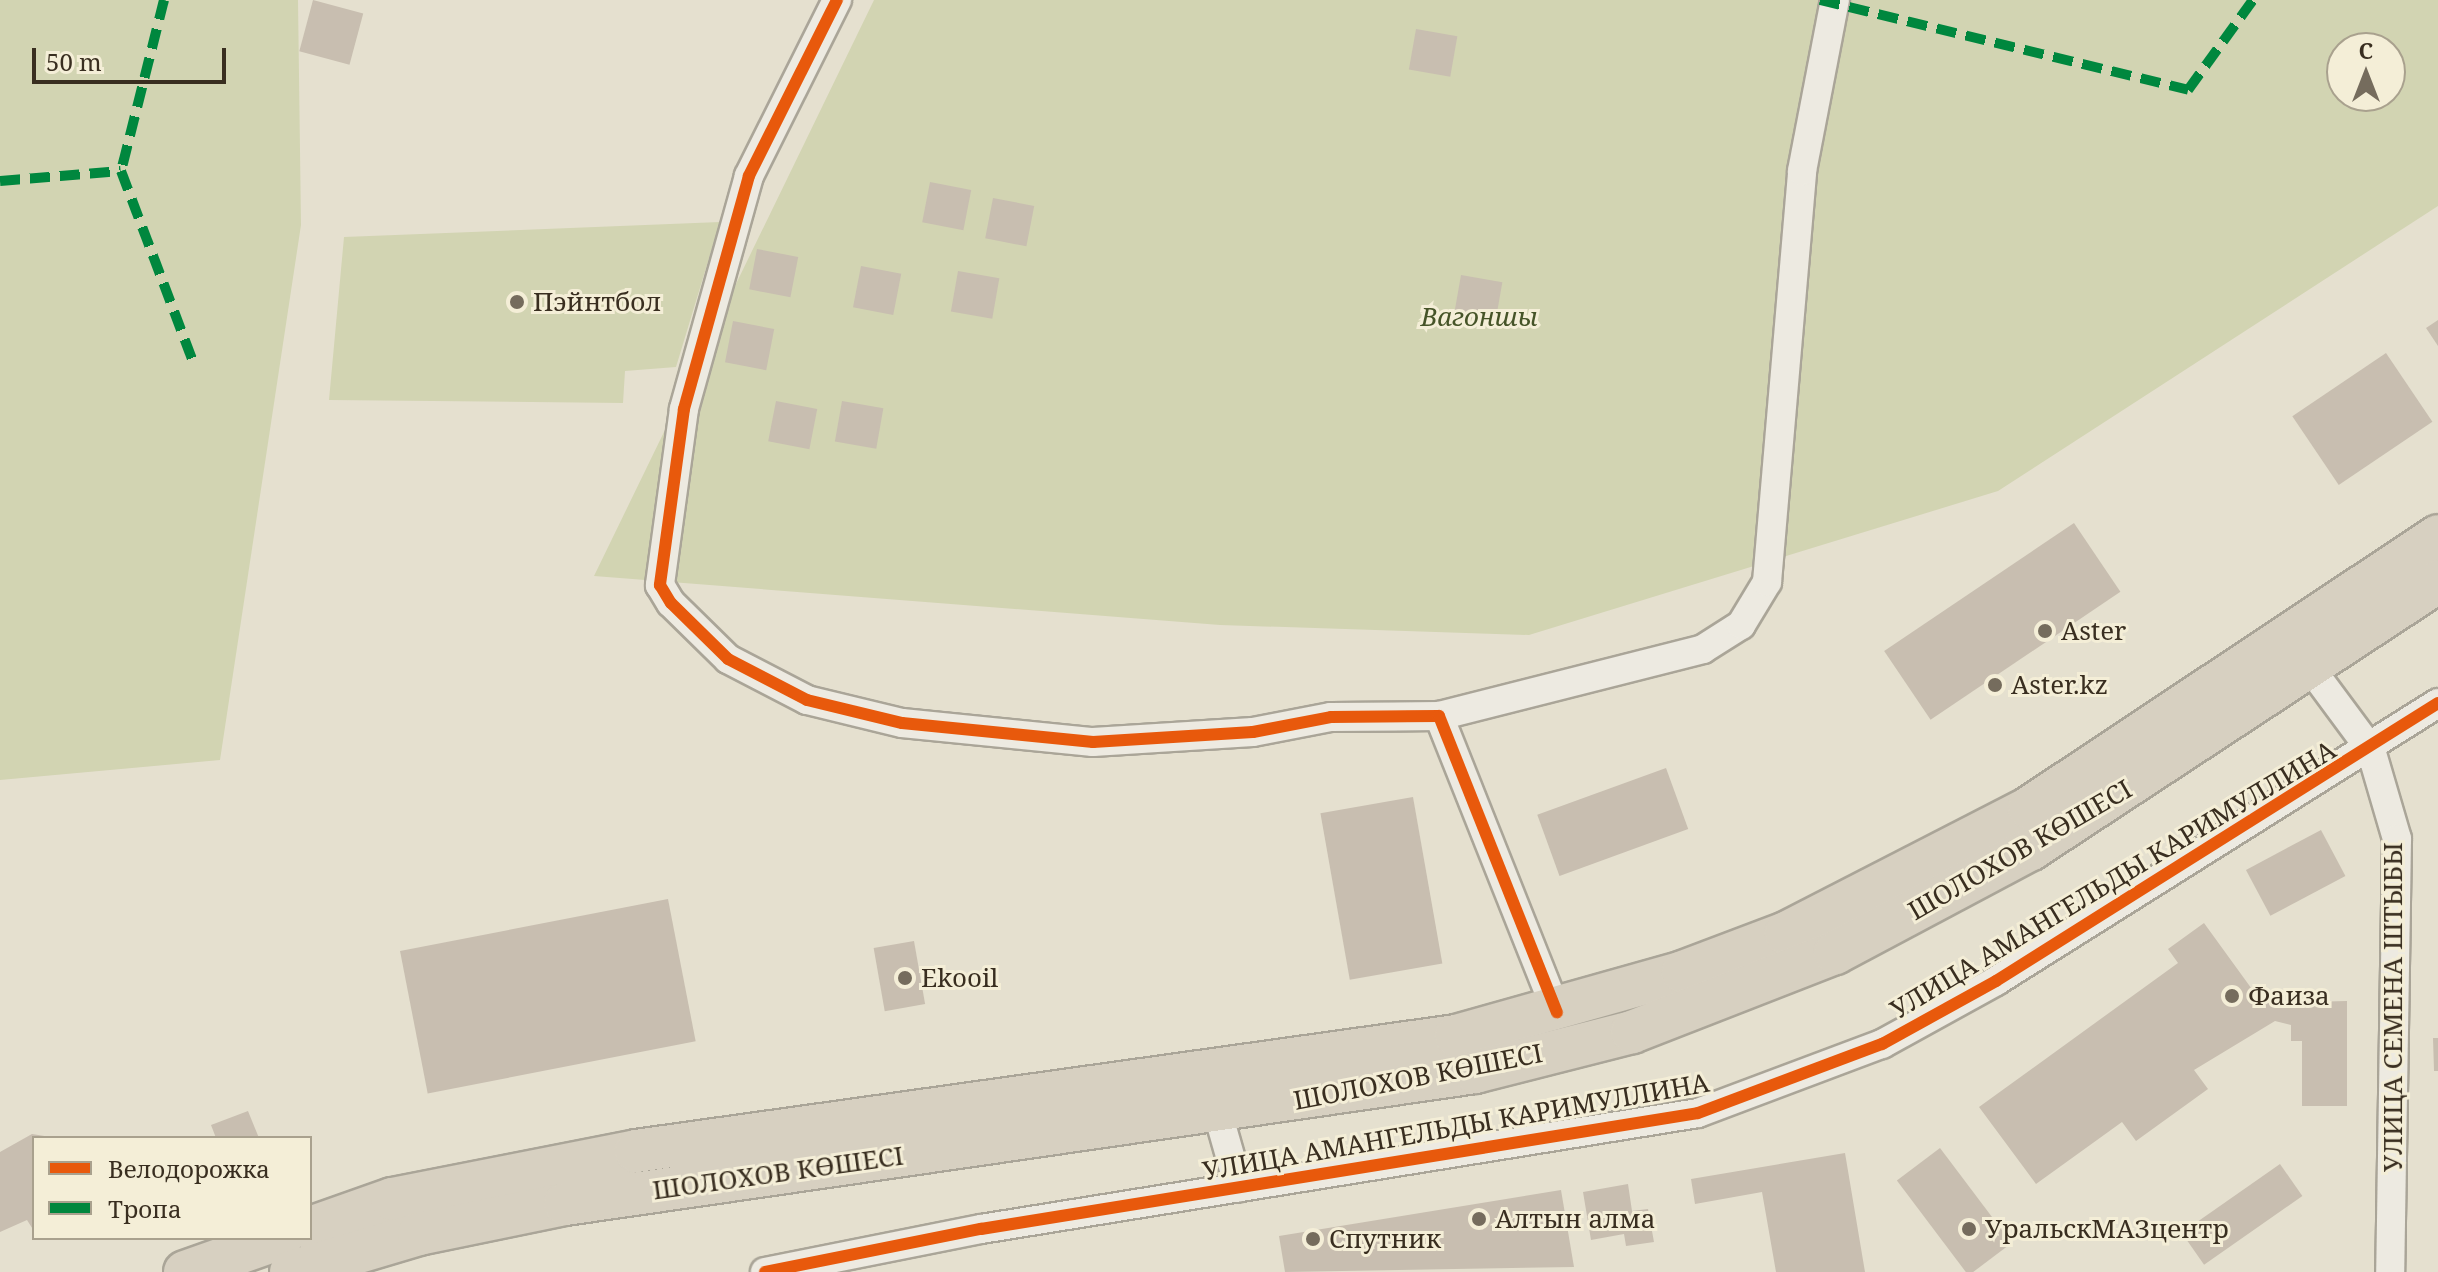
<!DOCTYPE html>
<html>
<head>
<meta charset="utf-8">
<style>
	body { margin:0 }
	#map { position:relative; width:2438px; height:1272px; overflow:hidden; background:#e5e0cf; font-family:"Noto Serif",serif }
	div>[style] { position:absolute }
	.green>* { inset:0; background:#d2d4b2 }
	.building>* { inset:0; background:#c8beb0; transform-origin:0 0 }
	.roads { filter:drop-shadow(2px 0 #aaa598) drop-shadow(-2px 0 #aaa598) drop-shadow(0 2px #aaa598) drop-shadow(0 -2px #aaa598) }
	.minor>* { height:28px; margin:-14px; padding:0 14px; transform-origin:14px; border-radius:14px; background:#edeae1 }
	.highway>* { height:42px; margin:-21px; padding:0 21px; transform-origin:21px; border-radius:21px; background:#d7d0c1 }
	.quiet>* { height:10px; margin-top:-5px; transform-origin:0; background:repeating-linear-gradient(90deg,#00873e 0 20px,transparent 0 30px) }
	.cycleway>* { height:12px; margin:-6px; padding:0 6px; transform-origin:6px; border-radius:6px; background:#e8590c }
	.dots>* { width:22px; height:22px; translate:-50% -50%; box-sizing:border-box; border:4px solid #f4eed7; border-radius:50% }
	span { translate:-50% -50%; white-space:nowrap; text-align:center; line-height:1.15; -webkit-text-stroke:6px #f4eed7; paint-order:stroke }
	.poi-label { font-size:26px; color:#392e20 }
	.left { translate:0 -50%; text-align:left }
	.park-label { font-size:26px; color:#465428; font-style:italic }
	.street-label { font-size:26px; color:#392e20 }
	.legend { position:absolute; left:32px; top:1136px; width:280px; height:104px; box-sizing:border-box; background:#f4eed7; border:2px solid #a9a18e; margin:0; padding:10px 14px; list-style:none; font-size:24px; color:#392e20 }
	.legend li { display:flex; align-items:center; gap:16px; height:40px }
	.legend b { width:40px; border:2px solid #a9a18e }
	.north { position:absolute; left:2326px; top:32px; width:80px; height:80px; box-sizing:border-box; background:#f4eed7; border:2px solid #a9a18e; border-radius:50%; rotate:0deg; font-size:22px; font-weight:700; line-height:32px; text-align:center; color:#392e20 }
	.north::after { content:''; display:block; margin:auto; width:28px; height:36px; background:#756c5d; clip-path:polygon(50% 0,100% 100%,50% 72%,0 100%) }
	.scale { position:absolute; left:32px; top:48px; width:194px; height:36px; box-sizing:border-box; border:4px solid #392e20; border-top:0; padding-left:10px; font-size:24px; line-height:28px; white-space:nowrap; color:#392e20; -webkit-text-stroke:6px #f4eed7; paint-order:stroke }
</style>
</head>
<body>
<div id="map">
	<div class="green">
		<div style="clip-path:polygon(0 0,298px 0,301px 225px,220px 760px,0 780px)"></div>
		<div style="clip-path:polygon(evenodd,874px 0,2438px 0,2438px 206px,1998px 491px,1529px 635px,1220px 625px,594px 576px,874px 0,2342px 48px,2390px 48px,2390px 96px,2342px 96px,2342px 48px)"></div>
		<div style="clip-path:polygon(720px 222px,676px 367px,625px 371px,623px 403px,329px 400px,344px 237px)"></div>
	</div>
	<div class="building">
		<div style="left:313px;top:0;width:52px;height:53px;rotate:15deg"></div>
		<div style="left:1416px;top:29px;width:42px;height:41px;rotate:10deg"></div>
		<div style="left:930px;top:182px;width:42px;height:41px;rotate:11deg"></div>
		<div style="left:993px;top:198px;width:42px;height:41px;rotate:11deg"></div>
		<div style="left:757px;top:249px;width:42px;height:41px;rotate:11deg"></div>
		<div style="left:861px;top:266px;width:41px;height:42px;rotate:11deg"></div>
		<div style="left:958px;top:271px;width:42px;height:41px;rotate:10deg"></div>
		<div style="left:1461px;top:275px;width:42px;height:41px;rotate:10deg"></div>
		<div style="clip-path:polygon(2438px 320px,2438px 346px,2426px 328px)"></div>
		<div style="left:733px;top:321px;width:42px;height:42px;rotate:11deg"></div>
		<div style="left:2386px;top:353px;width:83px;height:113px;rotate:56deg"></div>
		<div style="left:776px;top:401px;width:42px;height:41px;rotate:11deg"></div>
		<div style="left:842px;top:401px;width:42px;height:41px;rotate:10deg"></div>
		<div style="left:2074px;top:523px;width:83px;height:229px;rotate:56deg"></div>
		<div style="left:1666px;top:768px;width:65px;height:137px;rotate:70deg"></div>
		<div style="left:1413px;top:797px;width:169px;height:94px;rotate:80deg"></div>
		<div style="left:2321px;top:830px;width:52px;height:85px;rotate:62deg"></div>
		<div style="left:668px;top:899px;width:145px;height:273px;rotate:79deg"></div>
		<div style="clip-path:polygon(2204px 923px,2262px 1003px,2347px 1001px,2347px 1106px,2302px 1106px,2302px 1041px,2291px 1041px,2291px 1025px,2275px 1021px,2194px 1070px,2208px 1089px,2136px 1141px,2122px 1122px,2036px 1184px,1979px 1107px,2178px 963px,2168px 949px)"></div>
		<div style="left:914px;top:941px;width:64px;height:41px;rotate:80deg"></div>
		<div style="clip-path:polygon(2433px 1038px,2438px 1038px,2438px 1071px,2434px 1071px)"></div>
		<div style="clip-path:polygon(248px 1111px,259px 1138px,216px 1138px,211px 1125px)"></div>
		<div style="clip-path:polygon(32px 1134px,57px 1138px,34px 1138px,34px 1231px,27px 1220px,0 1232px,0 1152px)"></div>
		<div style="left:1940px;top:1148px;width:119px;height:54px;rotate:53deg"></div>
		<div style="clip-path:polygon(1845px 1153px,1865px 1272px,1776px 1272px,1762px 1192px,1695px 1204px,1691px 1179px)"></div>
		<div style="left:2280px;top:1164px;width:39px;height:120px;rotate:55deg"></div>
		<div style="clip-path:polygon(1628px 1184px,1632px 1211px,1648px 1209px,1654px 1242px,1626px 1246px,1624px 1234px,1591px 1240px,1583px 1192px)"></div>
		<div style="clip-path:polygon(1561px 1190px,1574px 1267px,1285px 1272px,1279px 1236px)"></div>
	</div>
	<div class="roads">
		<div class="minor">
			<div style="left:837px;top:0;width:197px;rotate:116.6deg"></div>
			<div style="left:749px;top:176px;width:242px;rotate:105.6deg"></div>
			<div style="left:684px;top:409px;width:178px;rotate:97.8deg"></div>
			<div style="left:660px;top:585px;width:21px;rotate:59deg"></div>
			<div style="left:671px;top:603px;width:80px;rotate:44.5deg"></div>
			<div style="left:728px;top:659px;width:89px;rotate:27.4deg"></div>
			<div style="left:807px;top:700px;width:98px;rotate:13.6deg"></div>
			<div style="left:902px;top:723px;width:192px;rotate:5.7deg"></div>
			<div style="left:1093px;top:742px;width:160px;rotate:-3.6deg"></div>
			<div style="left:1253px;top:732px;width:79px;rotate:-10.9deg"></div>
			<div style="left:1331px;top:717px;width:108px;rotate:-0.5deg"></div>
			<div style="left:1439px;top:716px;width:319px;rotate:68.3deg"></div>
			<div style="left:2311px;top:669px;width:101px;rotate:53.5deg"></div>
			<div style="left:2371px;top:750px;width:93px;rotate:73.7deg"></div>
			<div style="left:2397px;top:839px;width:433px;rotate:90.9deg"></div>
			<div style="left:1439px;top:716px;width:272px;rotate:-14.2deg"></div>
			<div style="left:1703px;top:649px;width:45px;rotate:-32.3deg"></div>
			<div style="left:1741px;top:625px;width:50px;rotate:-58.8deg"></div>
			<div style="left:1767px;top:582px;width:412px;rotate:-85.1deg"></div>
			<div style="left:1802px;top:171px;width:174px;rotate:-79.1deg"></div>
			<div style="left:1213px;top:1096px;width:95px;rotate:74.1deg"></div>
			<div style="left:765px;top:1272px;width:220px;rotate:-11.3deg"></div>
			<div style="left:981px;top:1229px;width:726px;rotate:-9.19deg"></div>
			<div style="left:1698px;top:1113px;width:197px;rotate:-20.6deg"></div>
			<div style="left:1882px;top:1044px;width:130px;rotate:-28.9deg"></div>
			<div style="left:1996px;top:981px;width:522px;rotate:-32.17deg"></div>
		</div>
		<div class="highway">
			<div style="left:310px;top:1228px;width:87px;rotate:-19.5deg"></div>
			<div style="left:392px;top:1199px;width:249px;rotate:-11.1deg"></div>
			<div style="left:636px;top:1151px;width:828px;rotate:-7.98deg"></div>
			<div style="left:1456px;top:1036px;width:236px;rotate:-15.7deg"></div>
			<div style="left:1683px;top:972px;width:110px;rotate:-20.7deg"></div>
			<div style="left:1786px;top:933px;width:273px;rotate:-27.2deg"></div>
			<div style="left:2029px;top:808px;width:491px;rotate:-33.6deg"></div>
			<div style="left:185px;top:1272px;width:102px;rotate:-19.5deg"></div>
			<div style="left:291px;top:1272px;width:134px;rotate:-16.5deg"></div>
			<div style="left:419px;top:1234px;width:149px;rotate:-11.6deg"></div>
			<div style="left:565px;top:1204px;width:920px;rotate:-8.25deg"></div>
			<div style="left:1475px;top:1072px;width:162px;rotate:-14.3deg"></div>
			<div style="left:1632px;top:1032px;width:218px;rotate:-21.3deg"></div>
			<div style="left:1835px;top:953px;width:222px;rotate:-28deg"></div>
			<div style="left:2031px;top:849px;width:487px;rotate:-33.3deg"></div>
		</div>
	</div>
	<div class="quiet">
		<div style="left:164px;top:0;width:176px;rotate:104.1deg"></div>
		<div style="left:121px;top:171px;width:206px;rotate:69.3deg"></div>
		<div style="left:1820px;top:0;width:379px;rotate:13.7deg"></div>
		<div style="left:2188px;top:90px;width:111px;rotate:-54.2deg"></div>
		<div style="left:0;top:181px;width:121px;rotate:-4.7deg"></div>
	</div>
	<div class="cycleway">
		<div style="left:837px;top:0;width:197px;rotate:116.6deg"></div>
		<div style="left:749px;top:176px;width:242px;rotate:105.6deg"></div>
		<div style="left:684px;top:409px;width:178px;rotate:97.8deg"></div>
		<div style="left:660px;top:585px;width:21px;rotate:59deg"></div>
		<div style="left:671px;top:603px;width:80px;rotate:44.5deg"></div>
		<div style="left:728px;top:659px;width:89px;rotate:27.4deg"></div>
		<div style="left:807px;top:700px;width:98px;rotate:13.6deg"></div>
		<div style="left:902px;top:723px;width:192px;rotate:5.7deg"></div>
		<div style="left:1093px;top:742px;width:160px;rotate:-3.6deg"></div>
		<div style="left:1253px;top:732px;width:79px;rotate:-10.9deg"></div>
		<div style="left:1331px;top:717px;width:108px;rotate:-0.5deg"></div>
		<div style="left:1439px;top:716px;width:319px;rotate:68.3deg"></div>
		<div style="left:765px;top:1272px;width:220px;rotate:-11.3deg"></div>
		<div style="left:981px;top:1229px;width:726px;rotate:-9.19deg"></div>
		<div style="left:1698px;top:1113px;width:197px;rotate:-20.6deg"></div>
		<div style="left:1882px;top:1044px;width:130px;rotate:-28.9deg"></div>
		<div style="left:1996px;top:981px;width:522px;rotate:-32.17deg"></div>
	</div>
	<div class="dots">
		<div style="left:517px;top:302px;background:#756c5d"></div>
		<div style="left:2045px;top:631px;background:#756c5d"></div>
		<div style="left:1995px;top:685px;background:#756c5d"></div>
		<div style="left:905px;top:978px;background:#756c5d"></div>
		<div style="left:2232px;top:996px;background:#756c5d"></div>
		<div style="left:1479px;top:1219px;background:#756c5d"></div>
		<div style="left:1969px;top:1229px;background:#756c5d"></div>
		<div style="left:1313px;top:1239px;background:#756c5d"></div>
	</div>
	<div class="poi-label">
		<span class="left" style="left:533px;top:302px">Пэйнтбол</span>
		<span class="left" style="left:2061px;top:631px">Aster</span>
		<span class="left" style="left:2011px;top:685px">Aster.kz</span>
		<span class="left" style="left:921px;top:978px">Ekooil</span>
		<span class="left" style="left:2248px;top:996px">Фаиза</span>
		<span class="left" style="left:1495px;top:1219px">Алтын алма</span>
		<span class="left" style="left:1985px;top:1229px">УральскМАЗцентр</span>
		<span class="left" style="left:1329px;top:1239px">Спутник</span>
	</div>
	<div class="park-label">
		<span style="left:1479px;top:317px">Вагоншы</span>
	</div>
	<div class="street-label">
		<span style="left:2020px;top:850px;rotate:-30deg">ШОЛОХОВ КӨШЕСІ</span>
		<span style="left:2113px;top:880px;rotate:-31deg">УЛИЦА АМАНГЕЛЬДЫ КАРИМУЛЛИНА</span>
		<span style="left:2393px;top:1007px;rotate:-90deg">УЛИЦА СЕМЕНА ШТЫБЫ</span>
		<span style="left:1418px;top:1077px;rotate:-11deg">ШОЛОХОВ КӨШЕСІ</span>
		<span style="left:1456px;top:1127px;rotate:-10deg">УЛИЦА АМАНГЕЛЬДЫ КАРИМУЛЛИНА</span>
		<span style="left:778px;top:1173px;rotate:-8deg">ШОЛОХОВ КӨШЕСІ</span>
	</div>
	<ul class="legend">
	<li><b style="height:10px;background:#e8590c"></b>Велодорожка</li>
	<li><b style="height:10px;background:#00873e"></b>Тропа</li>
	</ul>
	<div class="north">С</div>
	<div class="scale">50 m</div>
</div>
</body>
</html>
